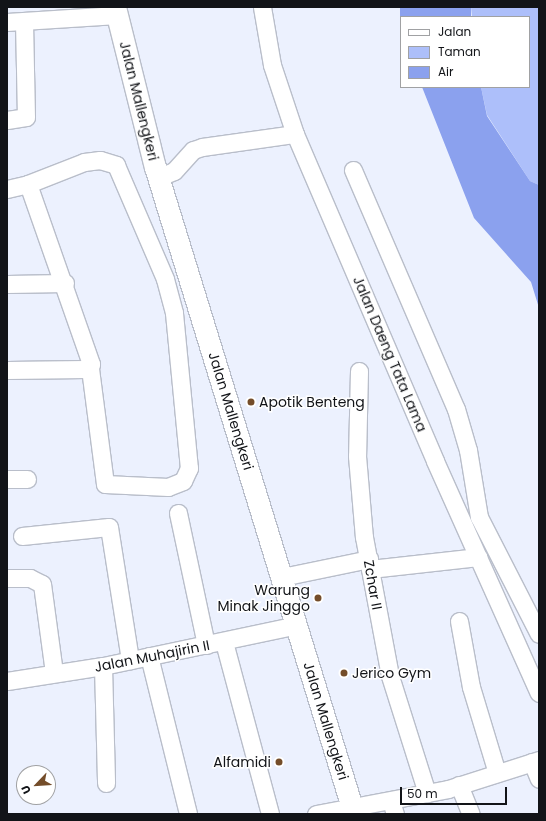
<!DOCTYPE html>
<html>
<head>
<meta charset="utf-8">
<style>
	body { margin:0 }
	#map { position:relative; width:546px; height:821px; overflow:hidden; background:#ecf1fe; font-family:Poppins,sans-serif }
	div>[style] { position:absolute }
	.green>* { inset:0; background:#adbffa }
	.water>* { inset:0; background:#8ba1ee; transform-origin:0 0 }
	.roads { filter:drop-shadow(1px 0 #b9beca) drop-shadow(-1px 0 #b9beca) drop-shadow(0 1px #b9beca) drop-shadow(0 -1px #b9beca) }
	.minor>* { height:17px; margin:-8.5px; padding:0 8.5px; transform-origin:8.5px; border-radius:8.5px; background:#fff }
	.major>* { height:21px; margin:-10.5px; padding:0 10.5px; transform-origin:10.5px; border-radius:10.5px; background:#fff }
	.dots>* { width:11px; height:11px; translate:-50% -50%; box-sizing:border-box; border:2px solid #fff; border-radius:50% }
	span { translate:-50% -50%; white-space:nowrap; text-align:center; line-height:1.15; -webkit-text-stroke:3px #fff; paint-order:stroke }
	.street-label { font-size:14px; color:#121418 }
	.poi-label { font-size:14px; color:#121418 }
	.left { translate:0 -50%; text-align:left }
	.right { translate:-100% -50%; text-align:right }
	.frame { position:absolute; inset:0; border:8px solid #121418; pointer-events:none }
	.legend { position:absolute; left:400px; top:16px; width:130px; height:72px; box-sizing:border-box; background:#fff; border:1px solid #a0a1a3; margin:0; padding:5px 7px; list-style:none; font-size:12px; color:#121418 }
	.legend li { display:flex; align-items:center; gap:8px; height:20px }
	.legend b { width:20px; border:1px solid #a0a1a3 }
	.north { position:absolute; left:16px; top:765px; width:40px; height:40px; box-sizing:border-box; background:#fff; border:1px solid #a0a1a3; border-radius:50%; rotate:245deg; font-size:11px; font-weight:700; line-height:16px; text-align:center; color:#121418 }
	.north::after { content:''; display:block; margin:auto; width:14px; height:18px; background:#744d2a; clip-path:polygon(50% 0,100% 100%,50% 72%,0 100%) }
	.scale { position:absolute; left:400px; top:787px; width:107px; height:18px; box-sizing:border-box; border:2px solid #121418; border-top:0; padding-left:5px; font-size:12px; line-height:14px; white-space:nowrap; color:#121418; -webkit-text-stroke:3px #fff; paint-order:stroke }
</style>
</head>
<body>
<div id="map">
	<div class="green">
		<div style="clip-path:polygon(471px 7px,539px 7px,539px 185px,530px 181px,487px 115px,481px 87px,529px 87px,529px 17px,472px 17px)"></div>
	</div>
	<div class="water">
		<div style="left:400px;top:7px;width:71px;height:10px"></div>
		<div style="clip-path:polygon(422px 87px,481px 87px,487px 116px,530px 181px,539px 185px,539px 308px,531px 282px,474px 218px)"></div>
	</div>
	<div class="roads">
		<div class="minor">
			<div style="left:262px;top:7px;width:59px;rotate:80.2deg"></div>
			<div style="left:272px;top:65px;width:73px;rotate:71.6deg"></div>
			<div style="left:295px;top:134px;width:356px;rotate:66.8deg"></div>
			<div style="left:435px;top:461px;width:254px;rotate:65.9deg"></div>
			<div style="left:7px;top:22px;width:110px;rotate:-3.6deg"></div>
			<div style="left:7px;top:120px;width:19px;rotate:-9deg"></div>
			<div style="left:26px;top:117px;width:96px;rotate:-91.2deg"></div>
			<div style="left:353px;top:170px;width:260px;rotate:66.7deg"></div>
			<div style="left:456px;top:409px;width:43px;rotate:73.7deg"></div>
			<div style="left:468px;top:450px;width:68px;rotate:80.7deg"></div>
			<div style="left:479px;top:517px;width:131px;rotate:62.9deg"></div>
			<div style="left:159px;top:177px;width:16px;rotate:-22deg"></div>
			<div style="left:174px;top:171px;width:28px;rotate:-48deg"></div>
			<div style="left:193px;top:150px;width:9px;rotate:-18deg"></div>
			<div style="left:202px;top:147px;width:94px;rotate:-8deg"></div>
			<div style="left:28px;top:184px;width:60px;rotate:-21.4deg"></div>
			<div style="left:84px;top:162px;width:16px;rotate:-7deg"></div>
			<div style="left:100px;top:160px;width:17px;rotate:17deg"></div>
			<div style="left:116px;top:165px;width:124px;rotate:66.7deg"></div>
			<div style="left:165px;top:279px;width:35px;rotate:75deg"></div>
			<div style="left:174px;top:313px;width:156px;rotate:84.5deg"></div>
			<div style="left:189px;top:468px;width:14px;rotate:115deg"></div>
			<div style="left:183px;top:481px;width:16px;rotate:158deg"></div>
			<div style="left:168px;top:487px;width:63px;rotate:-177.3deg"></div>
			<div style="left:105px;top:484px;width:117px;rotate:-97.4deg"></div>
			<div style="left:7px;top:189px;width:22px;rotate:-13deg"></div>
			<div style="left:28px;top:184px;width:191px;rotate:70.7deg"></div>
			<div style="left:91px;top:364px;width:8px;rotate:140deg"></div>
			<div style="left:85px;top:369px;width:78px;rotate:179.3deg"></div>
			<div style="left:7px;top:284px;width:58px;rotate:-1deg"></div>
			<div style="left:359px;top:371px;width:85px;rotate:91.3deg"></div>
			<div style="left:357px;top:456px;width:81px;rotate:85.1deg"></div>
			<div style="left:364px;top:537px;width:141px;rotate:79.4deg"></div>
			<div style="left:390px;top:676px;width:123px;rotate:72.5deg"></div>
			<div style="left:7px;top:479px;width:20px"></div>
			<div style="left:178px;top:513px;width:135px;rotate:78deg"></div>
			<div style="left:22px;top:536px;width:87px;rotate:-5.9deg"></div>
			<div style="left:109px;top:527px;width:135px;rotate:81deg"></div>
			<div style="left:370px;top:569px;width:109px;rotate:-6.3deg"></div>
			<div style="left:282px;top:577px;width:89px;rotate:-11.7deg"></div>
			<div style="left:7px;top:578px;width:23px"></div>
			<div style="left:30px;top:578px;width:13px;rotate:27deg"></div>
			<div style="left:42px;top:584px;width:90px;rotate:82.3deg"></div>
			<div style="left:459px;top:621px;width:67px;rotate:79.7deg"></div>
			<div style="left:471px;top:687px;width:90px;rotate:73.2deg"></div>
			<div style="left:224px;top:642px;width:178px;rotate:75deg"></div>
			<div style="left:149px;top:656px;width:163px;rotate:76.1deg"></div>
			<div style="left:103px;top:666px;width:117px;rotate:88.5deg"></div>
			<div style="left:7px;top:681px;width:97px;rotate:-8.9deg"></div>
			<div style="left:103px;top:666px;width:198px;rotate:-11.9deg"></div>
			<div style="left:532px;top:762px;width:18px;rotate:68deg"></div>
			<div style="left:459px;top:785px;width:31px;rotate:68deg"></div>
			<div style="left:391px;top:801px;width:14px;rotate:73deg"></div>
			<div style="left:316px;top:814px;width:134px;rotate:-10.7deg"></div>
			<div style="left:448px;top:789px;width:96px;rotate:-17.7deg"></div>
		</div>
		<div class="major">
			<div style="left:115px;top:7px;width:165px;rotate:76deg"></div>
			<div style="left:155px;top:167px;width:677px;rotate:72.9deg"></div>
		</div>
	</div>
	<div class="dots">
		<div style="left:251px;top:402px;background:#744d2a"></div>
		<div style="left:318px;top:598px;background:#744d2a"></div>
		<div style="left:344px;top:673px;background:#744d2a"></div>
		<div style="left:279px;top:762px;background:#744d2a"></div>
	</div>
	<div class="street-label">
		<span style="left:139px;top:101px;rotate:76deg">Jalan Mallengkeri</span>
		<span style="left:390px;top:354px;rotate:67deg">Jalan Daeng Tata Lama</span>
		<span style="left:231px;top:411px;rotate:73deg">Jalan Mallengkeri</span>
		<span style="left:373px;top:585px;rotate:80deg">Zchar II</span>
		<span style="left:152px;top:656px;rotate:-11deg">Jalan Muhajirin II</span>
		<span style="left:326px;top:721px;rotate:73deg">Jalan Mallengkeri</span>
	</div>
	<div class="poi-label">
		<span class="left" style="left:259px;top:402px">Apotik Benteng</span>
		<span class="right" style="left:310px;top:598px">Warung<br>Minak Jinggo</span>
		<span class="left" style="left:352px;top:673px">Jerico Gym</span>
		<span class="right" style="left:271px;top:762px">Alfamidi</span>
	</div>
	<div class="frame"></div>
	<ul class="legend">
	<li><b style="height:5px;background:#fff"></b>Jalan</li>
	<li><b style="height:11px;background:#adbffa"></b>Taman</li>
	<li><b style="height:11px;background:#8ba1ee"></b>Air</li>
	</ul>
	<div class="north">U</div>
	<div class="scale">50 m</div>
</div>
</body>
</html>
